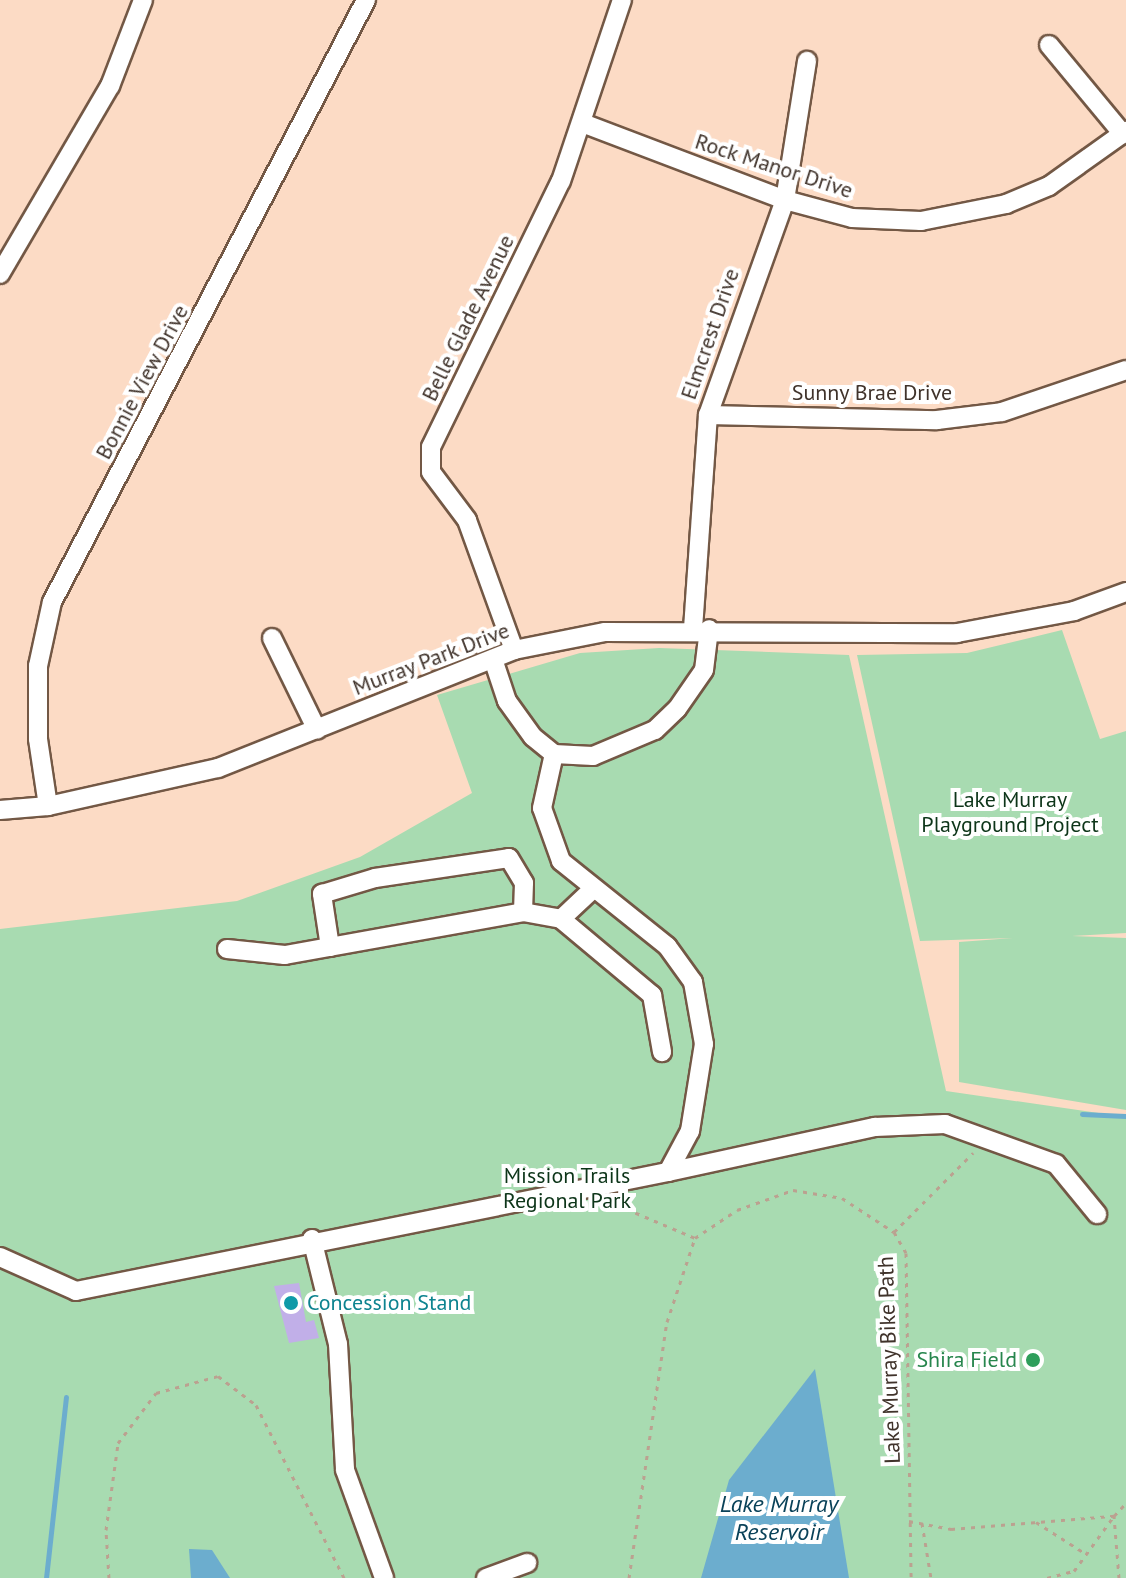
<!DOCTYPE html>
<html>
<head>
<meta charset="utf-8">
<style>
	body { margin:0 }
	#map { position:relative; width:1126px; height:1578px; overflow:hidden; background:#fcdbc5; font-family:"PT Sans",sans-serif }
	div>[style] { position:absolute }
	.green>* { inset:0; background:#a8dbb1 }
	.water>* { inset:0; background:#6cadce }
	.stream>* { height:5px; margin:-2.5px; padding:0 2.5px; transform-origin:2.5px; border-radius:2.5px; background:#6cadce }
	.building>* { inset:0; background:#c1afe8 }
	.path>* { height:3px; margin-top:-1.5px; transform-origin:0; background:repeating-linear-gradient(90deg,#bba190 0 4px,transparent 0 10px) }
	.roads { filter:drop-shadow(2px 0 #735845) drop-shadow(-2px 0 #735845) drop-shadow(0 2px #735845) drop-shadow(0 -2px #735845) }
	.minor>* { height:18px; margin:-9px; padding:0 9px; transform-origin:9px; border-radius:9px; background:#fff }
	.dots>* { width:22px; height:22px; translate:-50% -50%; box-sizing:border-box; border:4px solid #fff; border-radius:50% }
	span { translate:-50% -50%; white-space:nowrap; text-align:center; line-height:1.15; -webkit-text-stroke:8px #fff; paint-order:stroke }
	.street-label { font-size:22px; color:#40332b }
	.park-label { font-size:22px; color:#0d3519 }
	.culture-label { font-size:22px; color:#0d838f }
	.left { translate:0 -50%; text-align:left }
	.leisure-label { font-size:22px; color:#27864d }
	.right { translate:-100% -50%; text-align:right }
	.water-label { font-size:24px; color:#0a4259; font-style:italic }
</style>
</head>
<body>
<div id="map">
	<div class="green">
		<div style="clip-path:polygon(1062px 630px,1100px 739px,1126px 731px,1126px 933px,1072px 936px,1126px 938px,1126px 1110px,959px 1082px,959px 942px,1013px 938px,920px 941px,857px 655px,967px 653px)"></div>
		<div style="clip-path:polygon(659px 648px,849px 655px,946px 1091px,1126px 1117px,1126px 1578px,0 1578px,0 929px,237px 901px,360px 857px,472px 793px,437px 695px,580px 653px)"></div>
	</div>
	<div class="water">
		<div style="clip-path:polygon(815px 1369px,849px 1578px,701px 1578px,729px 1480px)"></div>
		<div style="clip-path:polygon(189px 1549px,212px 1550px,230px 1578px,191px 1578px)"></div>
	</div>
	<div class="stream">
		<div style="left:1082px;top:1114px;width:44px;rotate:2.6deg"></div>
		<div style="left:46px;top:1578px;width:182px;rotate:-83.7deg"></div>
	</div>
	<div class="building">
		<div style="clip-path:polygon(299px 1283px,306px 1322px,314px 1320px,319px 1338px,289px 1343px,274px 1286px)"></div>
	</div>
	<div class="path">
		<div style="left:608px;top:1201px;width:95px;rotate:23deg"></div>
		<div style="left:894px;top:1232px;width:112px;rotate:-45deg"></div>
		<div style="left:909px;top:1521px;width:43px;rotate:10.8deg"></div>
		<div style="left:951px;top:1529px;width:164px;rotate:-4.6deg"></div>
		<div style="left:1036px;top:1522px;width:59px;rotate:32.6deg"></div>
		<div style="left:922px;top:1523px;width:56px;rotate:80.7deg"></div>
		<div style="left:109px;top:1578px;width:48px;rotate:-93.6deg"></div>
		<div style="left:106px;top:1530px;width:88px;rotate:-82.1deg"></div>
		<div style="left:118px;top:1443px;width:63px;rotate:-52.8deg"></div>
		<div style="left:156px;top:1393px;width:64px;rotate:-15.3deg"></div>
		<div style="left:218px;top:1376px;width:48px;rotate:37.3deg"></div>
		<div style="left:256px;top:1405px;width:194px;rotate:63deg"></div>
		<div style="left:629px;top:1578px;width:259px;rotate:-81.6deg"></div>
		<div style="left:667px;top:1322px;width:89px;rotate:-71.6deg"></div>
		<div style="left:695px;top:1238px;width:50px;rotate:-33.7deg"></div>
		<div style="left:737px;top:1210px;width:59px;rotate:-19.7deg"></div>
		<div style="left:793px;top:1190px;width:50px;rotate:9.3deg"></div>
		<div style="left:842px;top:1198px;width:62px;rotate:33.2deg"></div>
		<div style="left:894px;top:1232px;width:24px;rotate:60deg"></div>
		<div style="left:906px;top:1253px;width:325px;rotate:89.1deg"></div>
		<div style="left:1047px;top:1578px;width:28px;rotate:-15deg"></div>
		<div style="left:1074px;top:1571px;width:68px;rotate:-54deg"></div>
		<div style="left:1119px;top:1578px;width:62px;rotate:-94.6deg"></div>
		<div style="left:1114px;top:1516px;width:18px;rotate:-47deg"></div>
	</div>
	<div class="roads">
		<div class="minor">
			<div style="left:1049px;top:45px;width:116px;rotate:50.3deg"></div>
			<div style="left:585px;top:124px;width:214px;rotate:20.8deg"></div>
			<div style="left:785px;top:200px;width:69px;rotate:15deg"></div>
			<div style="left:852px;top:218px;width:69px;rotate:2.5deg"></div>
			<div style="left:921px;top:221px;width:87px;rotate:-11.3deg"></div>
			<div style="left:1006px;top:204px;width:47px;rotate:-22.7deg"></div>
			<div style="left:1049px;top:186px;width:95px;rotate:-35.5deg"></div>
			<div style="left:0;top:274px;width:218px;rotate:-59.7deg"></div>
			<div style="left:110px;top:86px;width:92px;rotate:-69deg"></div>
			<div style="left:708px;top:415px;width:229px;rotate:1.3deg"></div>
			<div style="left:937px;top:420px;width:65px;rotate:-7deg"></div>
			<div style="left:1002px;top:412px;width:131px;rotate:-18.7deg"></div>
			<div style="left:693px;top:629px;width:215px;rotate:-86deg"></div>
			<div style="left:708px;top:415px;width:228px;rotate:-70.3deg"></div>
			<div style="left:785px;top:200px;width:141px;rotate:-81deg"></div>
			<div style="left:272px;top:638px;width:102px;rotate:63.9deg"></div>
			<div style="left:514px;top:650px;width:138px;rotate:-109.9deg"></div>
			<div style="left:467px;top:520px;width:60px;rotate:-126.9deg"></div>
			<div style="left:431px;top:472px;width:25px;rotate:-90deg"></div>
			<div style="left:431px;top:447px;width:296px;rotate:-64deg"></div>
			<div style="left:561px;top:181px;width:191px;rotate:-71.4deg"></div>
			<div style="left:493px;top:659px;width:44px;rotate:71.6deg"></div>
			<div style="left:507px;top:701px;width:44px;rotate:54.2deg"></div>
			<div style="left:533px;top:737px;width:27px;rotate:39deg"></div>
			<div style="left:554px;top:754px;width:39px;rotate:3deg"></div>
			<div style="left:593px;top:756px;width:67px;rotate:-22.8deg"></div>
			<div style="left:655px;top:730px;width:30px;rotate:-44deg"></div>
			<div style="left:677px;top:709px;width:47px;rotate:-55.3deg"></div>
			<div style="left:704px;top:670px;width:41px;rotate:-83deg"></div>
			<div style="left:48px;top:806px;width:68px;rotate:-98.5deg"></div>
			<div style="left:38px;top:739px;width:73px;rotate:-90deg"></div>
			<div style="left:38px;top:666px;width:66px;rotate:-77.7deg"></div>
			<div style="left:52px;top:602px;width:679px;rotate:-62.45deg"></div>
			<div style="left:0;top:810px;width:48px;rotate:-4.8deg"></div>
			<div style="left:48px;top:806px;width:174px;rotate:-12.6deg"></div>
			<div style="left:218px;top:768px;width:319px;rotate:-21.7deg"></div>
			<div style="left:514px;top:650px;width:93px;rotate:-11.2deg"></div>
			<div style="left:605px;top:632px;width:352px;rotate:0.2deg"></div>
			<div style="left:957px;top:633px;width:119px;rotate:-10.6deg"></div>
			<div style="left:1074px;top:611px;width:55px;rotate:-20.1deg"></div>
			<div style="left:561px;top:919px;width:119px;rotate:39.9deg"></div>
			<div style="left:652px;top:995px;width:58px;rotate:80deg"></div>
			<div style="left:330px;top:947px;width:54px;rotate:-98.6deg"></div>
			<div style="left:322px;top:894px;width:55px;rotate:-16.8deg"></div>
			<div style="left:375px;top:878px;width:135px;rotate:-8.5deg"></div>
			<div style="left:509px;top:858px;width:29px;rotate:59deg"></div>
			<div style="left:524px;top:883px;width:29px;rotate:92deg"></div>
			<div style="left:227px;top:949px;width:58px;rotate:5.9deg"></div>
			<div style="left:285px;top:955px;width:242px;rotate:-10.2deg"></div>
			<div style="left:523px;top:912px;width:39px;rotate:10deg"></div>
			<div style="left:561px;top:919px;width:44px;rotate:-43.2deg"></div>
			<div style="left:668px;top:1172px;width:212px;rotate:-12.3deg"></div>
			<div style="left:875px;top:1127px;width:70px;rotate:-2.5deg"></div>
			<div style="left:945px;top:1124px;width:118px;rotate:19.8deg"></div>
			<div style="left:1056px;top:1164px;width:65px;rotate:50.6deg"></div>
			<div style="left:312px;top:1239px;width:108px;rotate:76.1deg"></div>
			<div style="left:338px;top:1344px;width:126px;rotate:86.8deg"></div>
			<div style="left:345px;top:1470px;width:115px;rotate:70.1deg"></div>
			<div style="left:0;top:1257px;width:83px;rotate:24.1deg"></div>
			<div style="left:76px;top:1291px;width:604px;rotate:-11.37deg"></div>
			<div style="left:668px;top:1172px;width:47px;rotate:-61.8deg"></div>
			<div style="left:690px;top:1131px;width:88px;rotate:-80.9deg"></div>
			<div style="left:704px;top:1044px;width:63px;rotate:-100.1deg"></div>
			<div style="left:693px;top:982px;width:44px;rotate:-125.8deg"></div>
			<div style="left:667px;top:946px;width:136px;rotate:-141.3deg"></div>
			<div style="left:561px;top:861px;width:56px;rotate:-109.7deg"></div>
			<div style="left:542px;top:808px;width:55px;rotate:-77.5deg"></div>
			<div style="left:486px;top:1578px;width:44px;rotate:-20.1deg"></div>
		</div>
	</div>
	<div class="dots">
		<div style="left:291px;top:1303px;background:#0f9aa8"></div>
		<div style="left:1033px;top:1360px;background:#2e9e5b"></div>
	</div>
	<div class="street-label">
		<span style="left:774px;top:166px;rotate:18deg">Rock Manor Drive</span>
		<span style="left:468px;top:318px;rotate:-64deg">Belle Glade Avenue</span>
		<span style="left:710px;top:334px;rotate:-71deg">Elmcrest Drive</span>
		<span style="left:142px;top:382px;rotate:-62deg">Bonnie View Drive</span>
		<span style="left:872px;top:393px">Sunny Brae Drive</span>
		<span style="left:431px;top:659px;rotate:-21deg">Murray Park Drive</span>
		<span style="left:889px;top:1360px;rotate:-92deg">Lake Murray Bike Path</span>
	</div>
	<div class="park-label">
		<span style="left:1010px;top:812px">Lake Murray<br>Playground Project</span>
		<span style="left:567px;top:1188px">Mission Trails<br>Regional Park</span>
	</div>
	<div class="culture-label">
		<span class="left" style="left:307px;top:1303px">Concession Stand</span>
	</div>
	<div class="leisure-label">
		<span class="right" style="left:1017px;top:1360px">Shira Field</span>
	</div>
	<div class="water-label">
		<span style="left:779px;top:1518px">Lake Murray<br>Reservoir</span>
	</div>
</div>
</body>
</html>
